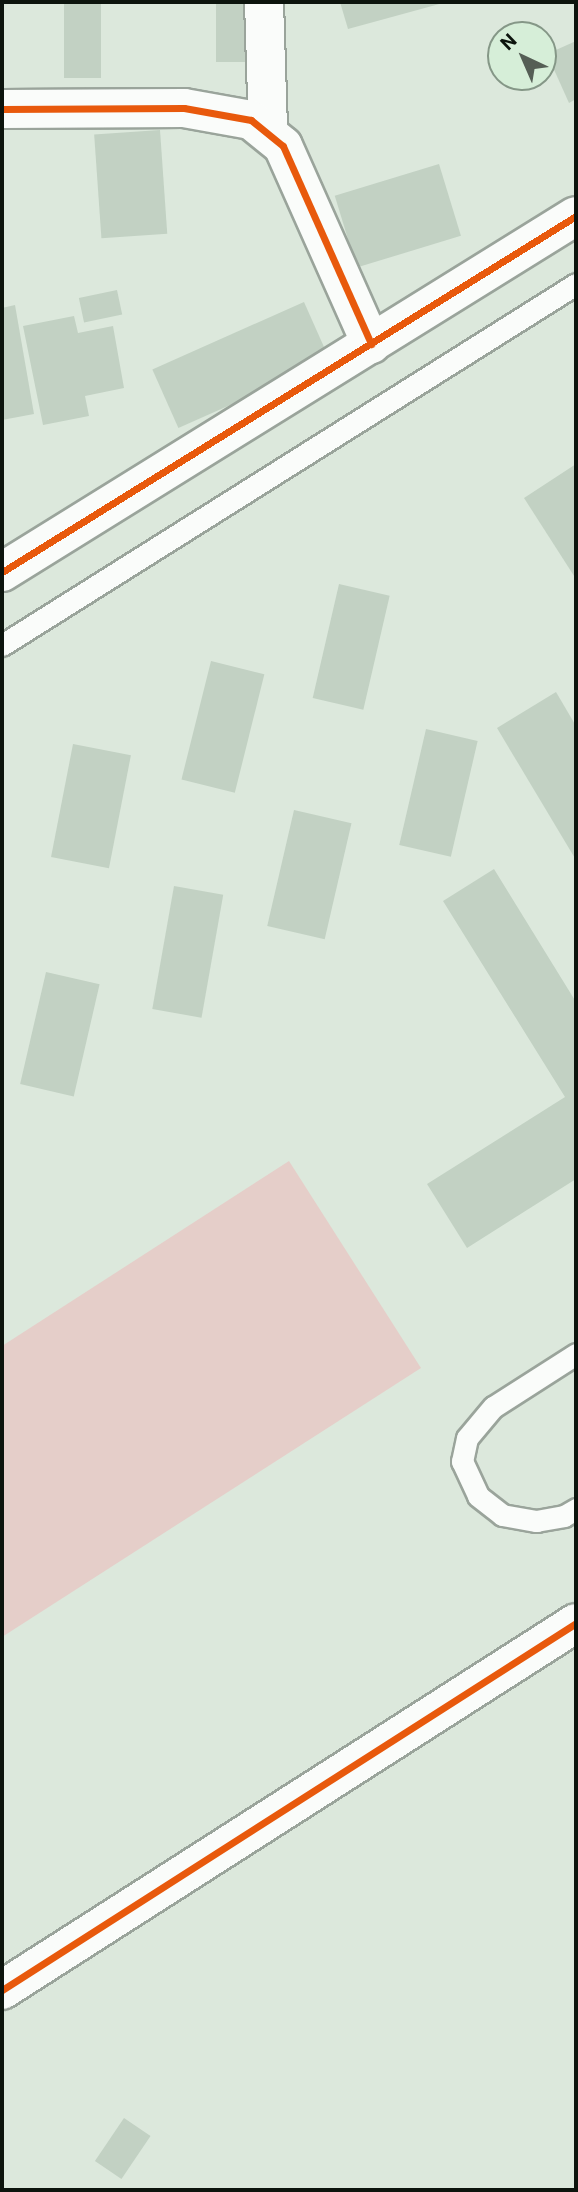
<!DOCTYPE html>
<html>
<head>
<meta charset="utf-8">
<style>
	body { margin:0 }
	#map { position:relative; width:578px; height:2192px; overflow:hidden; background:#dce8dc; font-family:Roboto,sans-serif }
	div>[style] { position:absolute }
	.green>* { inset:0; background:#e5cec9 }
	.building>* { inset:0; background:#c2d1c3; transform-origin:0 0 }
	.roads { filter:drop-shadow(2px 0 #9aa49b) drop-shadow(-2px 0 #9aa49b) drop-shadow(0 2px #9aa49b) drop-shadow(0 -2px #9aa49b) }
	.lane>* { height:21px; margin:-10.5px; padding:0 10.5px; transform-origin:10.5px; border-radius:10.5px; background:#fafcfa }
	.street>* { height:38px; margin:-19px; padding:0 19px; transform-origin:19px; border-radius:19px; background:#fafcfa }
	.cycleway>* { height:7px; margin:-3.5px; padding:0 3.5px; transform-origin:3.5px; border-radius:3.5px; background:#e8590c }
	span { translate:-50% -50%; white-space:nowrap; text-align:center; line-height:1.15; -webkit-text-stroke:5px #d6eed8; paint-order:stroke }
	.frame { position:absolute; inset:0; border:4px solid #0c140d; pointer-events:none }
	.north { position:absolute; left:487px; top:21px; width:70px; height:70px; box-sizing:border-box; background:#d6eed8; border:2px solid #859787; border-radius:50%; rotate:316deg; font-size:19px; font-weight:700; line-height:28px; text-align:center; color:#0c140d }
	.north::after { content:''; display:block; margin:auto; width:24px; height:32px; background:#555e55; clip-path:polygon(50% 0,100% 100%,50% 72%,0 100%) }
</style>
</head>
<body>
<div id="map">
	<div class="green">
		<div style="clip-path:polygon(289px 1161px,421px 1368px,2px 1637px,2px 1346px)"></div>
	</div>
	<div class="building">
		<div style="left:64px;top:2px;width:37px;height:76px"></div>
		<div style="left:216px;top:2px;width:36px;height:60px"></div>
		<div style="clip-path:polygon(340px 2px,443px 2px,443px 3px,348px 29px)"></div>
		<div style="clip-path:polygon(576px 41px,576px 99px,569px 103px,547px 54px)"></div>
		<div style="left:160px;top:130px;width:104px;height:66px;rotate:86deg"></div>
		<div style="left:439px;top:164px;width:75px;height:109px;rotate:73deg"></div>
		<div style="left:117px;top:290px;width:25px;height:39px;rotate:78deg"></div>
		<div style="left:304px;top:302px;width:64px;height:166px;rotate:66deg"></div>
		<div style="clip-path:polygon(15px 305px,34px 414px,2px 420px,2px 308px)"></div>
		<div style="clip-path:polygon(74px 316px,78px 333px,113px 326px,124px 388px,85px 396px,89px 416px,43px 425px,23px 326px)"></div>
		<div style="clip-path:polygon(576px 464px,576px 579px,524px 498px)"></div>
		<div style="left:339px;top:584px;width:52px;height:117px;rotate:13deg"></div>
		<div style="left:211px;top:661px;width:55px;height:122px;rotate:14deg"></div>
		<div style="clip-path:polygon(556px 692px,576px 726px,576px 860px,497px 728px)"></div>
		<div style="left:426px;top:729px;width:53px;height:119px;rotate:13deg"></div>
		<div style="left:73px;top:744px;width:59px;height:115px;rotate:11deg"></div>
		<div style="left:294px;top:810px;width:59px;height:119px;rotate:13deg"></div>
		<div style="clip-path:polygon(494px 869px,576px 1002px,576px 1179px,467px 1248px,427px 1184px,565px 1097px,443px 901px)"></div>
		<div style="left:174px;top:886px;width:50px;height:125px;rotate:10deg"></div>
		<div style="left:46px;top:972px;width:55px;height:115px;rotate:13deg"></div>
		<div style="left:124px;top:2118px;width:32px;height:52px;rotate:34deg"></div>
	</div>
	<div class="roads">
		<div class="lane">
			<div style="left:2px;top:645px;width:678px;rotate:-32.17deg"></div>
			<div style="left:576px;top:1354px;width:98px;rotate:147.4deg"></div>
			<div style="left:493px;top:1407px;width:40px;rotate:130deg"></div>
			<div style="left:467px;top:1438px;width:24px;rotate:102deg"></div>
			<div style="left:462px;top:1461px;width:38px;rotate:65deg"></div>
			<div style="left:478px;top:1496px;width:31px;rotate:38deg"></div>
			<div style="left:502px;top:1515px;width:35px;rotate:10deg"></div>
			<div style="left:536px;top:1521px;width:28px;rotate:-10deg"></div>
			<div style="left:564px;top:1516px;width:14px;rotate:-30deg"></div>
		</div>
		<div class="street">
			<div style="left:264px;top:2px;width:129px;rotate:88.2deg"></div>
			<div style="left:2px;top:109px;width:182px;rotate:-0.3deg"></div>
			<div style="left:184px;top:108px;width:68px;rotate:10.2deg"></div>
			<div style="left:251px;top:120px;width:41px;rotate:39.1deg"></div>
			<div style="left:283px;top:146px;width:217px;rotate:66deg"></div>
			<div style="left:2px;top:572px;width:675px;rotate:-31.81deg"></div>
			<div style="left:2px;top:1990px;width:681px;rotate:-32.59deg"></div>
		</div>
	</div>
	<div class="cycleway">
		<div style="left:2px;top:109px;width:182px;rotate:-0.3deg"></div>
		<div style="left:184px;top:108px;width:68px;rotate:10.2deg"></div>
		<div style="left:251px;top:120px;width:41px;rotate:39.1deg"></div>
		<div style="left:283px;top:146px;width:217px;rotate:66deg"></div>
		<div style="left:2px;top:572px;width:675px;rotate:-31.81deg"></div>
		<div style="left:2px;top:1990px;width:681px;rotate:-32.59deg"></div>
	</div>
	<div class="frame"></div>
	<div class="north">N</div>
</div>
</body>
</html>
